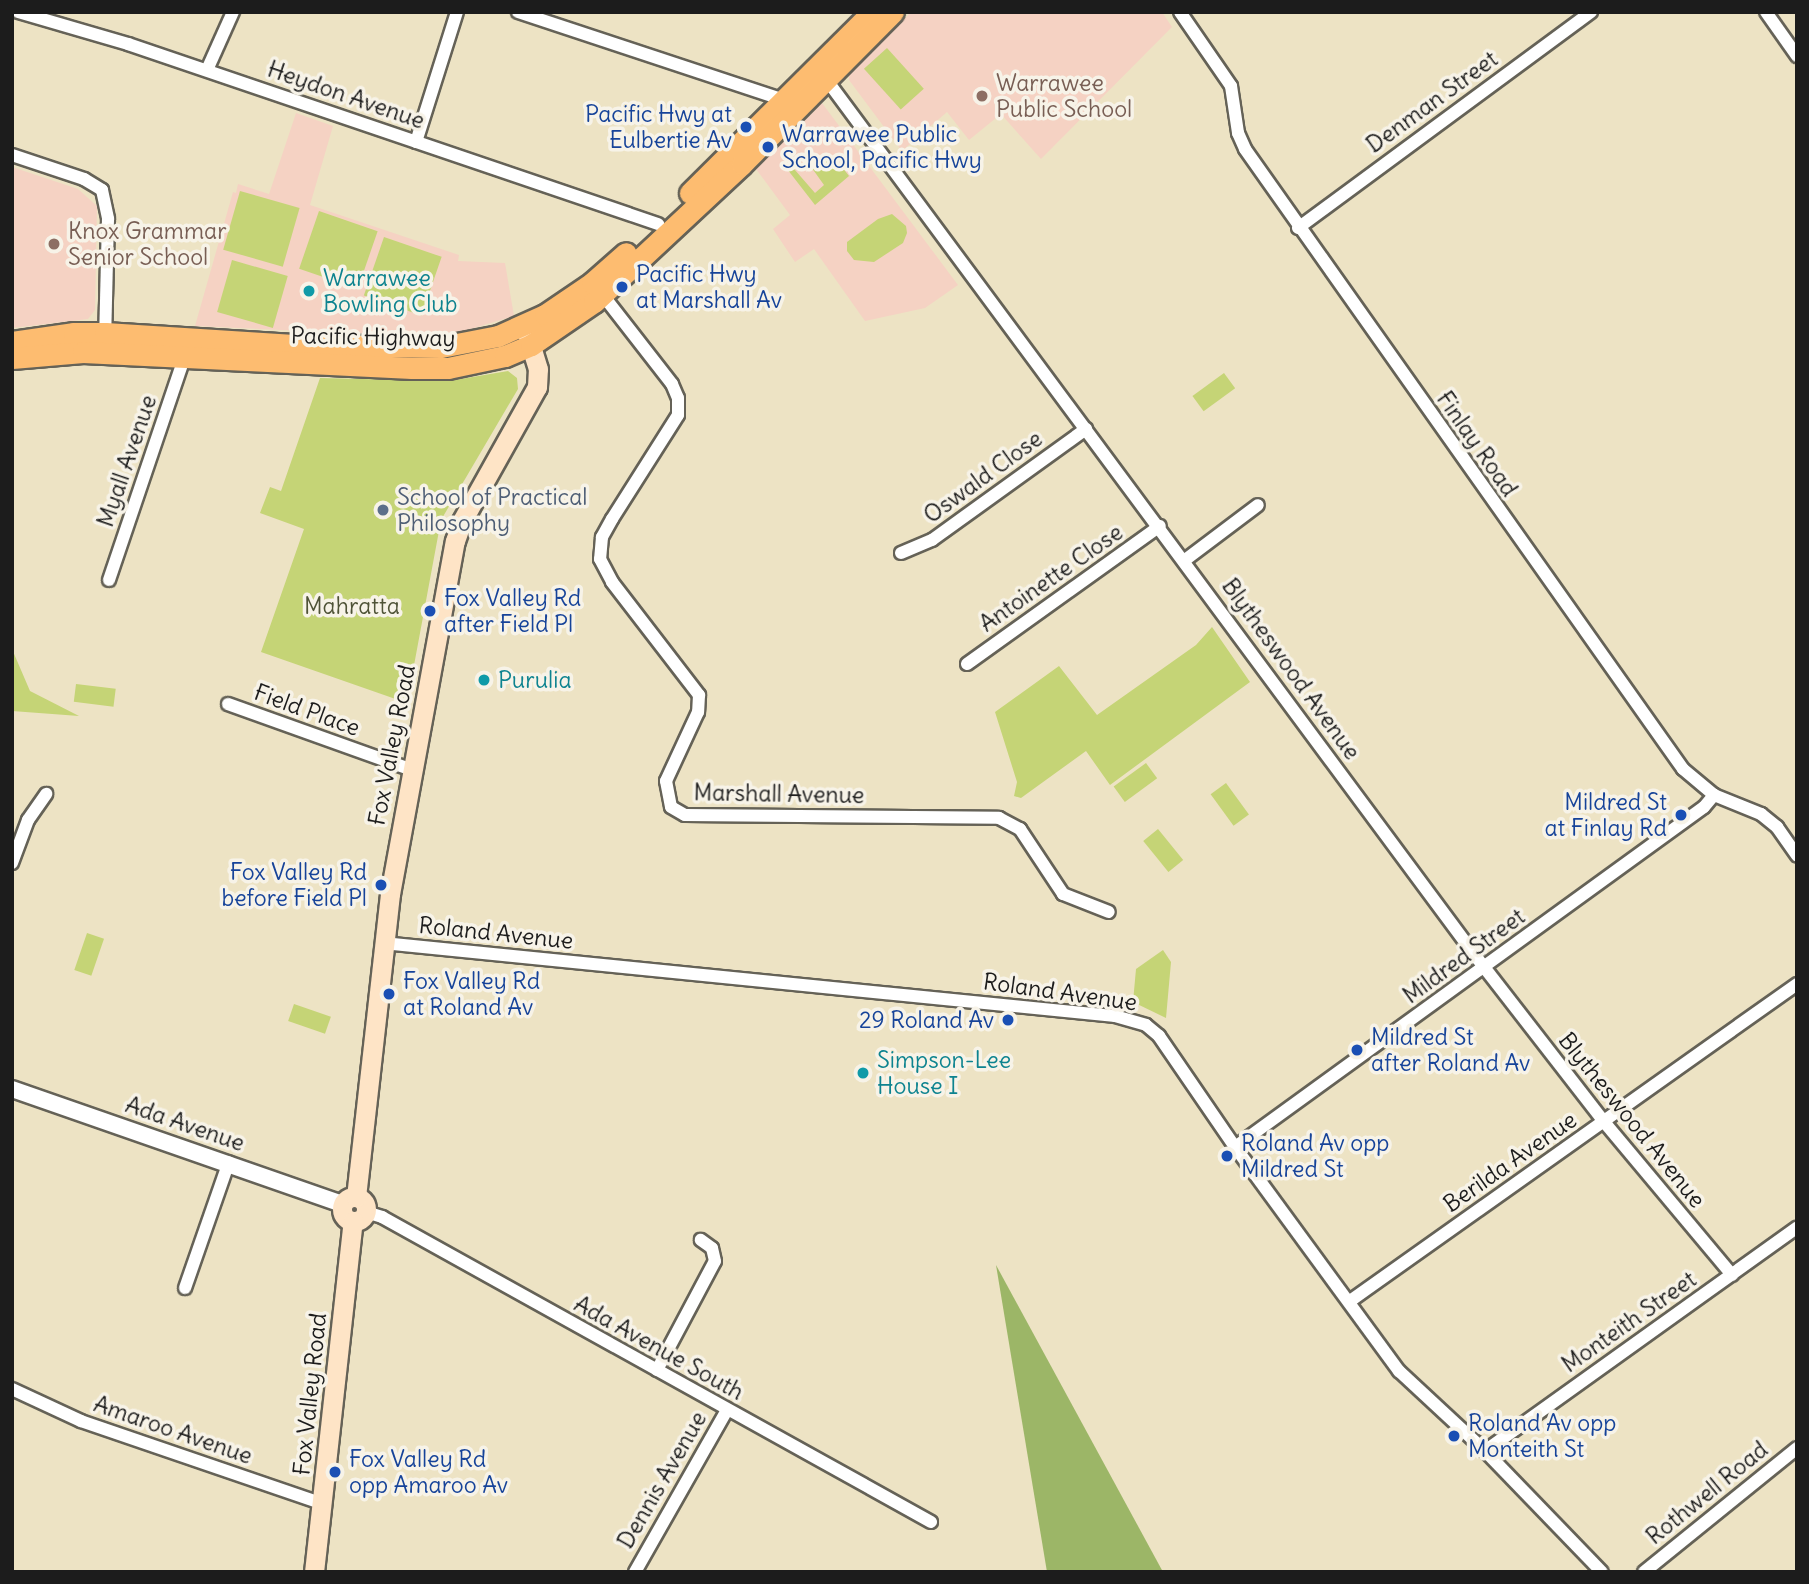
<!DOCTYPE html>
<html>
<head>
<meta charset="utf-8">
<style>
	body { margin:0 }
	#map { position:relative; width:1809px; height:1584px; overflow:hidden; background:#ede3c4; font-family:Delius,sans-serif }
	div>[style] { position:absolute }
	.built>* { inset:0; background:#f5d2c3 }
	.green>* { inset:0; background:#c5d476; transform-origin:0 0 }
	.forest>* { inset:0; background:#9cb667 }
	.roads { filter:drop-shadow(2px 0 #656257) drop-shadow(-2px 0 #656257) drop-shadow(0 2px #656257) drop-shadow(0 -2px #656257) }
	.minor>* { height:12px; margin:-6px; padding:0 6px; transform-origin:6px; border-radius:6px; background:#fff }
	.tertiary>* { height:16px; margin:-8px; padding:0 8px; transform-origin:8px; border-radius:8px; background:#fff }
	.secondary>* { height:19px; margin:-9.5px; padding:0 9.5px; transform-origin:9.5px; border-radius:9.5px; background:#fee4c6 }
	.secondary>.ring { margin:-9.5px; padding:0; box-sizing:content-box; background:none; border:19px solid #fee4c6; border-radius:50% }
	.trunk>* { height:21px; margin:-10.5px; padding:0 10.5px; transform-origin:10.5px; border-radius:10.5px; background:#fdbc70 }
	.dots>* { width:19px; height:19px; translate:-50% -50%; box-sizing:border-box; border:4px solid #f7f3e8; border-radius:50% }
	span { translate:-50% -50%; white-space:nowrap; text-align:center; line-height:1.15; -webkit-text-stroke:7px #f7f3e8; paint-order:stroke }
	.education-label { font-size:23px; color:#785e54 }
	.left { translate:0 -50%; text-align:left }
	.street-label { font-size:23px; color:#1c1c1c }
	.transit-label { font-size:23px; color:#164399 }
	.right { translate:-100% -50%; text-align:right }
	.culture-label { font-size:23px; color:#0d838f }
	.service-label { font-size:23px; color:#4e5e75 }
	.park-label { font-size:23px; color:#4f5337 }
	.frame { position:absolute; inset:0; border:14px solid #1c1c1c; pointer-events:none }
</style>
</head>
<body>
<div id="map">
	<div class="built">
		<div style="clip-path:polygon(911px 12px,1162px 12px,1172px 27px,1041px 159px,1001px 114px,969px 140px,947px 112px,902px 151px,849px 80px,849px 75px)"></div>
		<div style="clip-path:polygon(822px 103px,958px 285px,925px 308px,865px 321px,814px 249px,795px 262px,773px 229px,790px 215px,756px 169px)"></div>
		<div style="clip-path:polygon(296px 113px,333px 126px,310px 205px,459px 255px,458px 261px,505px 263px,514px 316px,464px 331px,419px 336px,195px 326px,233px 192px,236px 193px,238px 184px,269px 194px)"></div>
		<div style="clip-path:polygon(12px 167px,78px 189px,97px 206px,95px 310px,88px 319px,12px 328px)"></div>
	</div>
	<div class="green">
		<div style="left:887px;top:48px;width:55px;height:31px;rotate:48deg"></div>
		<div style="clip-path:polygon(828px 157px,834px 165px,839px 163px,849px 176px,815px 205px,784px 165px,788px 162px,815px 193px,824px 185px,809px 164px,815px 159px,819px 164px)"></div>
		<div style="left:240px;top:191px;width:62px;height:61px;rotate:16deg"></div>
		<div style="left:319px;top:211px;width:62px;height:61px;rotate:19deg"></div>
		<div style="clip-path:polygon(892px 214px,906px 226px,907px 233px,903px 243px,874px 262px,854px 260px,847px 251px,847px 242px,878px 219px)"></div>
		<div style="left:384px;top:237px;width:61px;height:62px;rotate:19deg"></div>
		<div style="left:232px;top:260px;width:58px;height:54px;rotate:16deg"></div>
		<div style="clip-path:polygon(508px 371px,517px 378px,518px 389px,441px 520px,407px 703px,261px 652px,304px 529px,260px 513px,270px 487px,281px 491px,320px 378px,449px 381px)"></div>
		<div style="left:1224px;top:373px;width:19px;height:39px;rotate:54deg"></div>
		<div style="clip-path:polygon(1212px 627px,1250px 682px,1110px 785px,1086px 751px,1021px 798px,1014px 796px,1017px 782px,995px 712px,1059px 666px,1097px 715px,1196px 645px)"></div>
		<div style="clip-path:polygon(12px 649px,30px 691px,79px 716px,12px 711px)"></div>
		<div style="left:76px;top:684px;width:40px;height:18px;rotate:7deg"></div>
		<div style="left:1146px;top:763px;width:19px;height:40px;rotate:54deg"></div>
		<div style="left:1226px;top:783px;width:39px;height:19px;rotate:54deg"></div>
		<div style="left:1158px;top:829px;width:40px;height:19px;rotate:51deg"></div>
		<div style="left:87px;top:933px;width:18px;height:39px;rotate:19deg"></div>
		<div style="clip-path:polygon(1163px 950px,1171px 962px,1166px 1018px,1133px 1002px,1136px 969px)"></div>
		<div style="left:294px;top:1004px;width:39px;height:18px;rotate:19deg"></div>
	</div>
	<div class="forest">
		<div style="clip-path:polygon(996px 1265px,1163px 1572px,1047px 1572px)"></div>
	</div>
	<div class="roads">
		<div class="minor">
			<div style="left:18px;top:12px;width:115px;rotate:16.2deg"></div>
			<div style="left:128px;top:44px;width:560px;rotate:18.76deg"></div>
			<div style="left:518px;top:12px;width:283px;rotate:18.3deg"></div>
			<div style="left:1180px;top:12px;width:90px;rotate:55.4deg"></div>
			<div style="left:1231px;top:86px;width:48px;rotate:81.5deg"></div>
			<div style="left:1238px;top:133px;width:17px;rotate:66deg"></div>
			<div style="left:1245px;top:149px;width:759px;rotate:54.76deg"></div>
			<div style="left:1683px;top:769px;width:40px;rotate:40deg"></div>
			<div style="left:1714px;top:795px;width:51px;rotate:22deg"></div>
			<div style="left:1761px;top:814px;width:21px;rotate:39deg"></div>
			<div style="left:1777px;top:827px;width:35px;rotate:55deg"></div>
			<div style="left:1766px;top:12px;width:54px;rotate:54.8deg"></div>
			<div style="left:207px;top:70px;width:64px;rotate:-65.9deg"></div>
			<div style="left:826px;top:79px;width:1094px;rotate:53.48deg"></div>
			<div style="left:1477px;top:958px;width:209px;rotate:52.2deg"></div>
			<div style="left:1605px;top:1123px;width:198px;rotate:50.1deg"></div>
			<div style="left:416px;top:142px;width:136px;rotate:-72.5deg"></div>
			<div style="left:12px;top:155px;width:76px;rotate:18.4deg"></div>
			<div style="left:84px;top:179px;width:21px;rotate:31deg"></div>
			<div style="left:102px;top:190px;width:30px;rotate:78deg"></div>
			<div style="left:108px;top:219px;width:120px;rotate:91.4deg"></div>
			<div style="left:1298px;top:228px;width:364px;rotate:-36.4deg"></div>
			<div style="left:602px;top:294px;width:114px;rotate:52.1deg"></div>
			<div style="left:672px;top:384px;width:15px;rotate:67deg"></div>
			<div style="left:678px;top:398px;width:17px;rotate:90deg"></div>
			<div style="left:678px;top:415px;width:123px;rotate:122.4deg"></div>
			<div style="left:612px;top:519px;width:21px;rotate:119deg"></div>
			<div style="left:602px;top:537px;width:22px;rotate:95deg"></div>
			<div style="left:600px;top:559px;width:26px;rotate:62deg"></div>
			<div style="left:612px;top:582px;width:143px;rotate:52.4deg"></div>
			<div style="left:699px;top:695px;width:17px;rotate:93deg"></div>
			<div style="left:698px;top:712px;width:76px;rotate:114.9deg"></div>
			<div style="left:666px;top:781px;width:26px;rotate:79deg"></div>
			<div style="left:671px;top:807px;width:16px;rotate:30deg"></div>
			<div style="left:685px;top:815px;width:314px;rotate:0.5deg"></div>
			<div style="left:999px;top:818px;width:24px;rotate:28deg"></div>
			<div style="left:1020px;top:829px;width:78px;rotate:56.5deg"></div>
			<div style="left:1063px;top:894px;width:49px;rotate:21.4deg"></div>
			<div style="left:901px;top:553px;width:34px;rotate:-23deg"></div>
			<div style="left:932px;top:540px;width:190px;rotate:-35.8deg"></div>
			<div style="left:1185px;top:560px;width:91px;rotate:-37deg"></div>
			<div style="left:109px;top:580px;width:237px;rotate:-71.3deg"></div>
			<div style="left:967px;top:664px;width:237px;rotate:-35.6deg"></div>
			<div style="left:228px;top:704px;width:195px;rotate:19.7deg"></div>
			<div style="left:12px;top:863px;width:46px;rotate:-69.6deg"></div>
			<div style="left:28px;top:820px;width:32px;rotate:-55deg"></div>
			<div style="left:383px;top:943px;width:736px;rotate:5.7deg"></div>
			<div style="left:1115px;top:1016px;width:32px;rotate:16deg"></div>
			<div style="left:1146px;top:1025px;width:17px;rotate:40deg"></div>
			<div style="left:1159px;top:1036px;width:135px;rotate:55.6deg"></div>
			<div style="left:1235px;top:1147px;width:278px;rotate:53.8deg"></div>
			<div style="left:1399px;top:1371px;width:117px;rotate:42.9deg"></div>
			<div style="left:1485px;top:1451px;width:168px;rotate:46deg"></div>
			<div style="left:1235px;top:1147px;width:579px;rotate:-35.94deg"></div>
			<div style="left:1704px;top:807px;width:16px;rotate:-50deg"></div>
			<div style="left:366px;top:1212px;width:17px;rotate:17deg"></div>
			<div style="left:382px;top:1217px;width:628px;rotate:29.05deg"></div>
			<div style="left:185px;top:1288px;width:133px;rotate:-70.8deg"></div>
			<div style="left:1350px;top:1301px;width:548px;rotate:-35.34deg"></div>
			<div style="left:657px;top:1370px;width:123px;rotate:-62deg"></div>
			<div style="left:715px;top:1261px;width:13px;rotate:-103deg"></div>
			<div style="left:712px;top:1248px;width:14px;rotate:-144deg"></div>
			<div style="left:12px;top:1389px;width:76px;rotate:24.9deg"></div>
			<div style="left:81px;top:1421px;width:256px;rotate:18.9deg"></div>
			<div style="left:1485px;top:1451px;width:384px;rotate:-35.6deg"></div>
			<div style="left:635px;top:1572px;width:186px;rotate:-60.4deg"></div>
			<div style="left:1644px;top:1572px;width:197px;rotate:-39deg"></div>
		</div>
		<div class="tertiary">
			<div style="left:12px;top:1089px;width:350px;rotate:19.2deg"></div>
		</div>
		<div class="secondary">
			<div class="ring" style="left:342px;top:1197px;width:5px;height:5px"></div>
			<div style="left:356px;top:1197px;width:305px;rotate:-83.6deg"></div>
			<div style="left:390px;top:894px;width:359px;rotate:-79.6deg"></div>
			<div style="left:455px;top:541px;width:21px;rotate:-71deg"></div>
			<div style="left:462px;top:521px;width:154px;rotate:-60.8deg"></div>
			<div style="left:537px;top:387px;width:18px;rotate:-87deg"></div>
			<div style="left:538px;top:369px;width:41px;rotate:-107.1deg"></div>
			<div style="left:314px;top:1572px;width:353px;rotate:-83.7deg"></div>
		</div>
		<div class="trunk">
			<div style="left:690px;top:193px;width:257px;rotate:-44.8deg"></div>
			<div style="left:12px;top:342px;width:63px;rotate:-8.3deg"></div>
			<div style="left:74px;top:333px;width:31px"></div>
			<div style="left:105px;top:333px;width:189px;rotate:3.6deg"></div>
			<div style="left:294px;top:345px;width:147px;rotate:0.8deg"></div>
			<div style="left:441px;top:347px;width:58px;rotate:-10.9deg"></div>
			<div style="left:498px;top:336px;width:51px;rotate:-24.1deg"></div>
			<div style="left:545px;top:315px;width:57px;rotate:-34.2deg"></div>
			<div style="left:592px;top:283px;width:45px;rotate:-41.4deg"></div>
			<div style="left:12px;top:358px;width:71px;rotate:-4.8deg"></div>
			<div style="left:83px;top:352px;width:329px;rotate:2.8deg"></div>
			<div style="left:412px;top:368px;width:36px"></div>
			<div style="left:448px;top:368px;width:58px;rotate:-11.9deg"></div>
			<div style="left:505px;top:356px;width:28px;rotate:-23deg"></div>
			<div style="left:531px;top:345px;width:76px;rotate:-34.3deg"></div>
			<div style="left:594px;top:302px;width:202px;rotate:-43deg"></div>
			<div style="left:742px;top:164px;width:214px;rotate:-45.2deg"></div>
		</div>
	</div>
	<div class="dots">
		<div style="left:982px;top:96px;background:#8d6e63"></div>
		<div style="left:746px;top:127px;background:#1a4fb4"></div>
		<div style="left:768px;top:147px;background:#1a4fb4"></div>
		<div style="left:54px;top:244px;background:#8d6e63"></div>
		<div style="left:622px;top:287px;background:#1a4fb4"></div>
		<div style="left:309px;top:291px;background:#0f9aa8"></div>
		<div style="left:383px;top:510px;background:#5c6f8a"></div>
		<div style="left:430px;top:611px;background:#1a4fb4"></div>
		<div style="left:484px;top:680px;background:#0f9aa8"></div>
		<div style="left:1681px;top:815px;background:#1a4fb4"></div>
		<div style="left:381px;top:885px;background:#1a4fb4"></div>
		<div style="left:389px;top:994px;background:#1a4fb4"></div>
		<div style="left:1008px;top:1020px;background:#1a4fb4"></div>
		<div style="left:1357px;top:1050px;background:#1a4fb4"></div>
		<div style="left:863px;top:1073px;background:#0f9aa8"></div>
		<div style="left:1227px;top:1156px;background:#1a4fb4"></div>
		<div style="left:1454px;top:1436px;background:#1a4fb4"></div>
		<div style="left:335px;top:1472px;background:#1a4fb4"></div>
	</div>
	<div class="education-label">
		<span class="left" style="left:996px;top:96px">Warrawee<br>Public School</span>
		<span class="left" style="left:68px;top:244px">Knox Grammar<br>Senior School</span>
	</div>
	<div class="street-label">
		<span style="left:346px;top:95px;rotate:19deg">Heydon Avenue</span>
		<span style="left:1432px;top:102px;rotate:-36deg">Denman Street</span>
		<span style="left:373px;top:337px;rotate:1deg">Pacific Highway</span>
		<span style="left:1477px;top:444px;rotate:55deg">Finlay Road</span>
		<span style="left:127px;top:461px;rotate:-71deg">Myall Avenue</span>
		<span style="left:983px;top:477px;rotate:-36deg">Oswald Close</span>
		<span style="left:1051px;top:578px;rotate:-35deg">Antoinette Close</span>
		<span style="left:1291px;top:669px;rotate:54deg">Blytheswood Avenue</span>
		<span style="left:307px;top:710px;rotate:20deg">Field Place</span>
		<span style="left:392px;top:745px;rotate:-79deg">Fox Valley Road</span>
		<span style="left:779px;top:794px;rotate:1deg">Marshall Avenue</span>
		<span style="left:496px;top:933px;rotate:6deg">Roland Avenue</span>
		<span style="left:1464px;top:956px;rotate:-36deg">Mildred Street</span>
		<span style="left:1060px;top:992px;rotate:8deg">Roland Avenue</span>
		<span style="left:1632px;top:1120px;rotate:51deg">Blytheswood Avenue</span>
		<span style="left:185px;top:1124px;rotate:19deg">Ada Avenue</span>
		<span style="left:1510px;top:1162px;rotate:-35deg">Berilda Avenue</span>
		<span style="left:1629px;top:1322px;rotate:-35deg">Monteith Street</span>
		<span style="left:659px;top:1348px;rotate:29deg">Ada Avenue South</span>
		<span style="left:310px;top:1394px;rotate:-84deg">Fox Valley Road</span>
		<span style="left:173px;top:1430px;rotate:19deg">Amaroo Avenue</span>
		<span style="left:662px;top:1480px;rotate:-60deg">Dennis Avenue</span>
		<span style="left:1707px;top:1493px;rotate:-39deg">Rothwell Road</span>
	</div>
	<div class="transit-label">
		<span class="right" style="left:732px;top:127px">Pacific Hwy at<br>Eulbertie Av</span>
		<span class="left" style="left:782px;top:147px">Warrawee Public<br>School, Pacific Hwy</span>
		<span class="left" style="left:636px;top:287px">Pacific Hwy<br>at Marshall Av</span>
		<span class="left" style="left:444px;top:611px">Fox Valley Rd<br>after Field Pl</span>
		<span class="right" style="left:1667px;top:815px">Mildred St<br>at Finlay Rd</span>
		<span class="right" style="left:367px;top:885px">Fox Valley Rd<br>before Field Pl</span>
		<span class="left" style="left:403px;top:994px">Fox Valley Rd<br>at Roland Av</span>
		<span class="right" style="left:994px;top:1020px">29 Roland Av</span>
		<span class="left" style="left:1371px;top:1050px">Mildred St<br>after Roland Av</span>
		<span class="left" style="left:1241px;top:1156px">Roland Av opp<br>Mildred St</span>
		<span class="left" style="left:1468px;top:1436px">Roland Av opp<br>Monteith St</span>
		<span class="left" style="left:349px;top:1472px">Fox Valley Rd<br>opp Amaroo Av</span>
	</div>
	<div class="culture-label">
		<span class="left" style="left:323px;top:291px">Warrawee<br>Bowling Club</span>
		<span class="left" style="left:498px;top:680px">Purulia</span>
		<span class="left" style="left:877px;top:1073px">Simpson-Lee<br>House I</span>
	</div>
	<div class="service-label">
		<span class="left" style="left:397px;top:510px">School of Practical<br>Philosophy</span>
	</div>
	<div class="park-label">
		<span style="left:352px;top:606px">Mahratta</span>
	</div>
	<div class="frame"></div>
</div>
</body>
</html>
